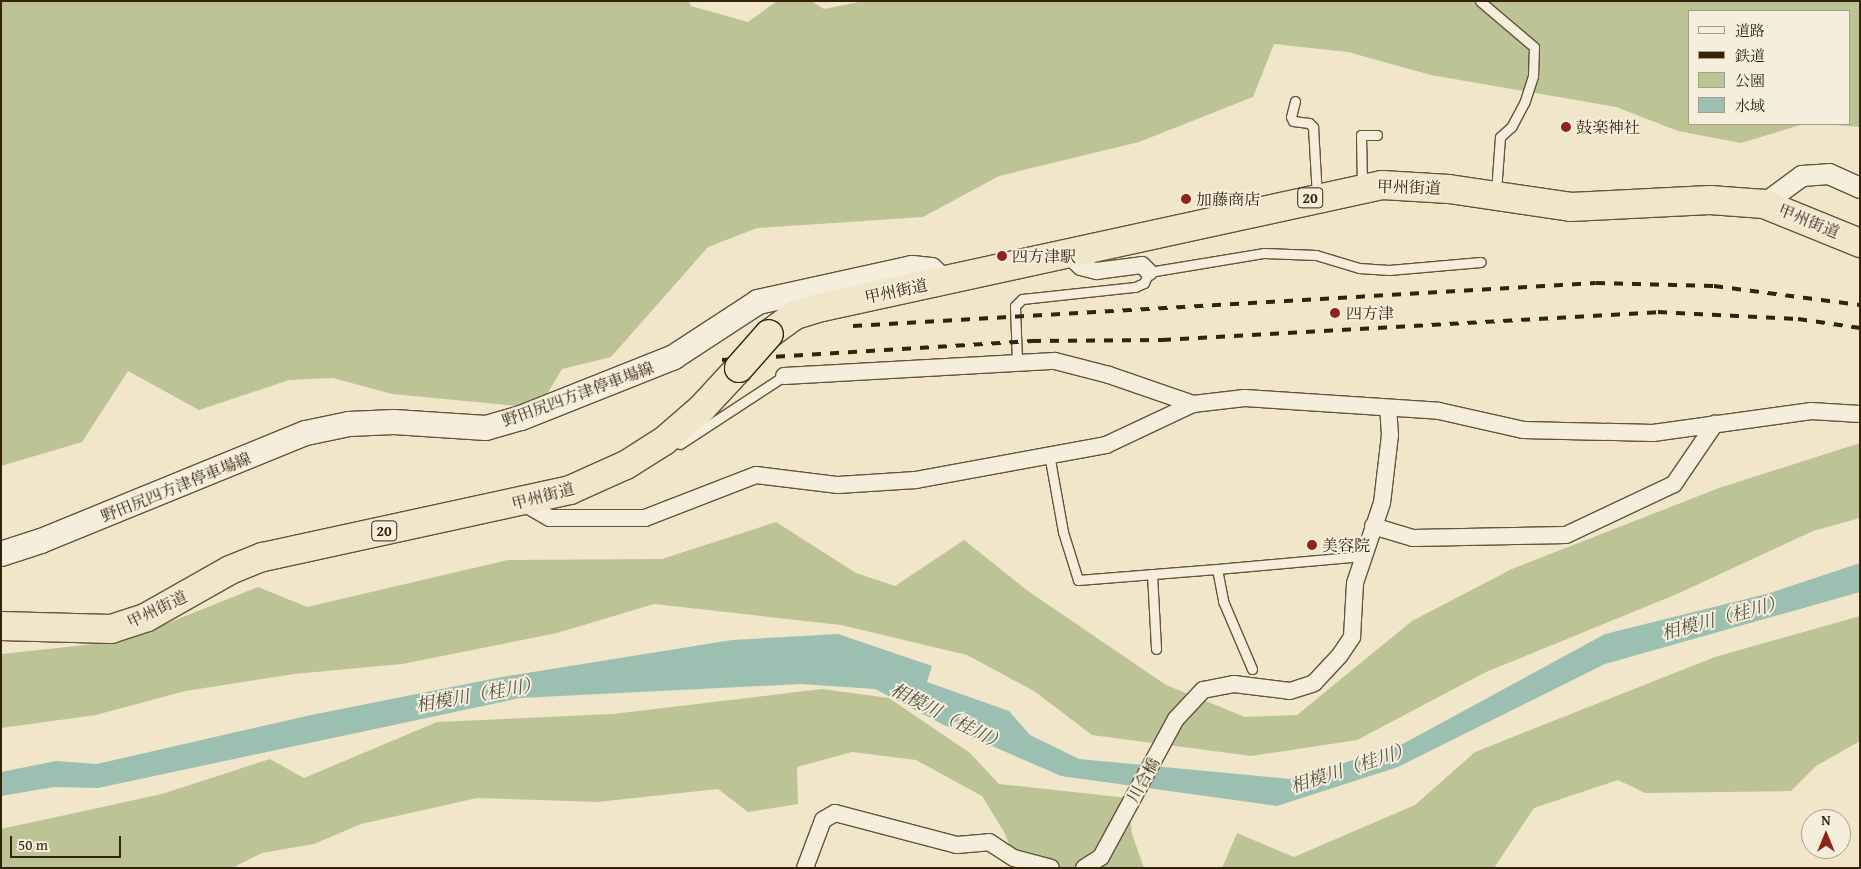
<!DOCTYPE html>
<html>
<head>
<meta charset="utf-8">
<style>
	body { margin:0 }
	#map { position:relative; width:1861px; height:869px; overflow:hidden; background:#f1e5ca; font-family:"Gentium Book Plus","Noto Serif JP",serif }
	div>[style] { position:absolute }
	.green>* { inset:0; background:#bcc495 }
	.water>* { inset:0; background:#9bc0b1 }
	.roads { filter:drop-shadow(1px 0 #645439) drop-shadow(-1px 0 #645439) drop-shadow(0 1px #645439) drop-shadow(0 -1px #645439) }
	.service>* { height:9px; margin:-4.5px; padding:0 4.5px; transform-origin:4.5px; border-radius:4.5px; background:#f6eedd }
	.minor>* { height:16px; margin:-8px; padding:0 8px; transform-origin:8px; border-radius:8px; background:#f6eedd }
	.tertiary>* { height:20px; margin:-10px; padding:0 10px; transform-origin:10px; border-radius:10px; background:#f6eedd }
	.secondary>* { height:24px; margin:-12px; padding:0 12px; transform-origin:12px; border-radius:12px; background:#f6eedd }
	.trunk>* { height:28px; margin:-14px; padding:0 14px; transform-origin:14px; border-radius:14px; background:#f1e5ca }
	.rail>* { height:4px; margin-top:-2px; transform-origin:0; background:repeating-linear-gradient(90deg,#352309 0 9px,transparent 0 18px) }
	.bridges { filter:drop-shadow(1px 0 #352309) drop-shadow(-1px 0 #352309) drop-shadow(0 1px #352309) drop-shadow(0 -1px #352309) }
	.trunk-bridge>* { height:28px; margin:-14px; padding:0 14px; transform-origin:14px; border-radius:14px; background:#f1e5ca }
	.dots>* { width:14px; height:14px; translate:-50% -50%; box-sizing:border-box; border:2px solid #f6eedd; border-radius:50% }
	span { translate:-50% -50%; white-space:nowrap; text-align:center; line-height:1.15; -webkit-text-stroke:4px #f6eedd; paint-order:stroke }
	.shield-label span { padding:1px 4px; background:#f6eedd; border:1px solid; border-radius:4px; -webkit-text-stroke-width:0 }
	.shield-label { font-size:15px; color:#352309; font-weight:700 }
	.poi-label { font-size:16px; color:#352309 }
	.left { translate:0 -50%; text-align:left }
	.street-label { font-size:16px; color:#352309 }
	.water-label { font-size:18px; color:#54523b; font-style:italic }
	.frame { position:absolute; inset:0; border:2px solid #352309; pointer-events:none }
	.legend { position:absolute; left:1688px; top:10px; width:162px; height:115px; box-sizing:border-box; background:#f6eedd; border:1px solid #a99d88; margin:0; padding:6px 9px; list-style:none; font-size:15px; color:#352309 }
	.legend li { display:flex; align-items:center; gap:10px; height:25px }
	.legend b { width:25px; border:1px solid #a99d88 }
	.north { position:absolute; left:1801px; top:809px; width:50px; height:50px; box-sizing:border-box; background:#f6eedd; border:1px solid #a99d88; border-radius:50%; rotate:0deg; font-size:14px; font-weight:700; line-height:20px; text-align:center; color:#352309 }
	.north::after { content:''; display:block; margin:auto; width:18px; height:22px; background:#8f2418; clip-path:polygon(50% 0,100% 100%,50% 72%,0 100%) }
	.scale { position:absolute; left:10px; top:836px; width:111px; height:22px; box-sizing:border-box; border:2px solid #352309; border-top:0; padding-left:6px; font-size:15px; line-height:18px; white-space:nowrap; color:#352309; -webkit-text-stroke:4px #f6eedd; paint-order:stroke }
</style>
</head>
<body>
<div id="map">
	<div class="green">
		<div style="clip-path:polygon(1px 1px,689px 1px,691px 6px,748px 22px,777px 1px,811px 1px,824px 9px,864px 1px,1860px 1px,1860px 127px,1822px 124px,1850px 124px,1850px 11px,1690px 11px,1690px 124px,1804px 124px,1741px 143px,1678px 131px,1616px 107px,1431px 75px,1348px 52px,1274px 44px,1253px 97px,1139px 142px,999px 176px,923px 217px,757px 228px,708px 247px,611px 357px,562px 369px,539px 408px,392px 394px,333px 378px,289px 380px,199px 410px,128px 371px,82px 442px,1px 466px)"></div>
		<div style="clip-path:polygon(1860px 443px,1860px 518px,1813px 531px,1677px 594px,1486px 672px,1357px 740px,1251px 756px,1092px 735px,1034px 691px,967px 655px,841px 625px,654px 604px,557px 633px,402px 664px,294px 674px,185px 691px,96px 715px,1px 728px,1px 654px,123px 641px,258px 587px,307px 607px,508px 560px,662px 559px,776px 522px,856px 573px,895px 586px,964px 540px,1028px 591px,1166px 685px,1245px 717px,1297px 715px,1412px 621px,1512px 569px,1719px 488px)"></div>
		<div style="clip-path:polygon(1860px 616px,1860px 741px,1816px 766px,1791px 791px,1645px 793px,1618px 780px,1534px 808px,1494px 868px,1222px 868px,1237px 833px,1294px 857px,1415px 805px,1475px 752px,1715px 657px)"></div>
		<div style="clip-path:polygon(822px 689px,889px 698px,970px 753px,999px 784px,1128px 798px,1132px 834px,1144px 868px,1019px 868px,1004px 832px,982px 796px,916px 760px,852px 752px,797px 767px,798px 804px,748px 812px,718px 789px,597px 802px,477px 798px,361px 824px,314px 844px,262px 853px,232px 868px,1px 868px,1px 829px,162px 794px,270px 759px,304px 778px,437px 722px,613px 714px)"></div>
	</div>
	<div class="water">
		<div style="clip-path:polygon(1860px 563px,1860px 592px,1605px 664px,1398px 767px,1277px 806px,1061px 776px,944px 725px,875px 689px,800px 684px,520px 698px,98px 788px,54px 787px,1px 796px,1px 772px,56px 761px,97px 764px,311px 715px,502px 677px,732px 640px,838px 634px,932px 666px,927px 682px,1009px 711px,1030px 735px,1079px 759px,1291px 779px,1399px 746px,1605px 634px,1770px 593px)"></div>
	</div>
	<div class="roads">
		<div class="service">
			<div style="left:1480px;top:1px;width:71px;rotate:40.4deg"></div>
			<div style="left:1534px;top:47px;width:29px;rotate:92deg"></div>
			<div style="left:1533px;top:76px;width:28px;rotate:108deg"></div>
			<div style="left:1524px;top:103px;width:27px;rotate:118deg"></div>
			<div style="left:1511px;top:127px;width:15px;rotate:138deg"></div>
			<div style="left:1500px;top:137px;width:55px;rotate:94.2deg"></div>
			<div style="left:1295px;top:101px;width:16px;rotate:104deg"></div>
			<div style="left:1291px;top:117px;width:4px;rotate:63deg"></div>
			<div style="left:1293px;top:121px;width:16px;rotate:7deg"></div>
			<div style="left:1309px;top:123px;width:6px;rotate:45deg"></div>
			<div style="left:1313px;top:127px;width:69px;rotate:86.7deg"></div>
			<div style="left:1362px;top:186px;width:51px;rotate:-91.1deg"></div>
			<div style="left:1361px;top:135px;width:16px"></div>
			<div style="left:1017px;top:361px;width:55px;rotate:-92.1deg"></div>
			<div style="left:1015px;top:306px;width:10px;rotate:-45deg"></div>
			<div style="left:1022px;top:299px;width:114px;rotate:-6.1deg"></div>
			<div style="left:1135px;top:287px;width:10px;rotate:-24deg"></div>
			<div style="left:1144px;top:283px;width:12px;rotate:-66deg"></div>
			<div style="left:1149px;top:272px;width:117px;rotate:-9.4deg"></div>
			<div style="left:1264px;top:253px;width:52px;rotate:2.2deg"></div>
			<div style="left:1316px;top:255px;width:45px;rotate:16.8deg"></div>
			<div style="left:1359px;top:268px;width:30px;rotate:4deg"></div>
			<div style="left:1389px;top:270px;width:92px;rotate:-5deg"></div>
			<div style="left:680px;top:444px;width:124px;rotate:-33.2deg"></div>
			<div style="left:1049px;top:454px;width:79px;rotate:79.8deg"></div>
			<div style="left:1063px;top:532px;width:50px;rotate:72.6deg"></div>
			<div style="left:1078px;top:580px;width:139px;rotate:-4.5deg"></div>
			<div style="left:1217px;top:569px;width:33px;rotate:79deg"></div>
			<div style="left:1223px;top:601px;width:74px;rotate:66.9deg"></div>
			<div style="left:1217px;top:569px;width:146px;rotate:-5.1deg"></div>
			<div style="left:1152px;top:574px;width:75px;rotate:86.9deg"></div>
		</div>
		<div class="minor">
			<div style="left:1068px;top:255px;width:18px;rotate:43deg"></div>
			<div style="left:1081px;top:267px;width:16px;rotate:15deg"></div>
			<div style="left:1096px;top:271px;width:46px;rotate:-7.4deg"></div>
			<div style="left:1142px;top:265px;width:10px;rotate:45deg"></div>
			<div style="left:784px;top:376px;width:271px;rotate:-3.2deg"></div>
			<div style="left:1055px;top:361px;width:56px;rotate:14.5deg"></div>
			<div style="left:1109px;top:375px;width:89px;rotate:19deg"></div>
			<div style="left:522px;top:502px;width:32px;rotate:30deg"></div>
			<div style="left:550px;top:518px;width:95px"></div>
			<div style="left:645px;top:518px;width:119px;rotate:-21.2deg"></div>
			<div style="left:756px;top:475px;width:83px;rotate:7deg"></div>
			<div style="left:838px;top:485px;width:78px;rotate:-3.7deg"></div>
			<div style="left:916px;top:480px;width:193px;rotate:-10.4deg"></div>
			<div style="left:1106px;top:445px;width:96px;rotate:-25.2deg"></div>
			<div style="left:1193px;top:404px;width:52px;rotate:-6.6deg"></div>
			<div style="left:1245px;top:398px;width:194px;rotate:3.8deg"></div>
			<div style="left:1439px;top:411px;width:86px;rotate:12.7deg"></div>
			<div style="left:1523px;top:430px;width:130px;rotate:1.3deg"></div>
			<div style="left:1653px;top:433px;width:160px;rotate:-7.9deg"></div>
			<div style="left:1811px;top:411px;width:49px;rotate:3.5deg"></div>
			<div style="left:1373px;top:526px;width:42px;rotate:16.7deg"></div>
			<div style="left:1413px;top:538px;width:153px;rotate:-1.1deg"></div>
			<div style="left:1566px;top:535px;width:119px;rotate:-25.3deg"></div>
			<div style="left:1674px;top:484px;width:73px;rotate:-55.7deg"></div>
			<div style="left:805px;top:868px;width:51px;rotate:-69.4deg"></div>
			<div style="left:823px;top:820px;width:14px;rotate:-30deg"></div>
			<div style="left:835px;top:813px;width:126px;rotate:14.7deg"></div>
			<div style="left:957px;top:845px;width:32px;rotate:-5deg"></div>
			<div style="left:989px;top:842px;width:30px;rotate:33deg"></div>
			<div style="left:1014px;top:858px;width:38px;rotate:15deg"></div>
			<div style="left:1084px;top:868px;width:20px;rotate:-33deg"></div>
			<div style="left:1101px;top:857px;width:157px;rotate:-61.5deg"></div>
			<div style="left:1176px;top:719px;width:40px;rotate:-47deg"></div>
			<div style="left:1203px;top:690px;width:32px;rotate:-11deg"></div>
			<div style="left:1234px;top:684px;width:56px;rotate:7.1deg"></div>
			<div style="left:1290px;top:691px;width:25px;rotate:-18deg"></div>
			<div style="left:1314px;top:683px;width:38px;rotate:-47deg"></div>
			<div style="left:1340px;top:655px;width:22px;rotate:-56deg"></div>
			<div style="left:1352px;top:637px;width:54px;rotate:-86.8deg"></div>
			<div style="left:1355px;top:583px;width:84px;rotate:-71.4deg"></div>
			<div style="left:1382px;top:503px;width:68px;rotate:-83.3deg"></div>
			<div style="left:1390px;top:435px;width:26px;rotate:-94deg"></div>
		</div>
		<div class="tertiary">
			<div style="left:1764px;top:204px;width:47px;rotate:-36.4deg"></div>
			<div style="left:1802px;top:176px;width:27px;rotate:-4deg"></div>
			<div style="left:1829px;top:174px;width:34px;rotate:24deg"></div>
		</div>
		<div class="secondary">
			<div style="left:1px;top:554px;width:42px;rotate:-18deg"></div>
			<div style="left:41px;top:541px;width:286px;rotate:-22.2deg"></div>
			<div style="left:306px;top:433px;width:44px;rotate:-11.8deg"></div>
			<div style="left:349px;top:424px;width:45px;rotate:-2.5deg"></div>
			<div style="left:394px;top:422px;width:92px;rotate:3.7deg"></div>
			<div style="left:486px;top:428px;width:36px;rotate:-16deg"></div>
			<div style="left:521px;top:418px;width:165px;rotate:-21.7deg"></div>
			<div style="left:674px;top:357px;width:100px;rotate:-33.2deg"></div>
			<div style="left:758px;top:302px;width:158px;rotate:-12.4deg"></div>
			<div style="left:912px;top:268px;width:19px;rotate:6deg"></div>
			<div style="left:931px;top:270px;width:16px;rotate:43deg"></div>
		</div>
		<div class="trunk">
			<div style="left:769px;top:334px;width:32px;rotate:-36deg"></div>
			<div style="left:795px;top:315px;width:28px;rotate:-17deg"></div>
			<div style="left:822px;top:307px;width:573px;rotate:-12.29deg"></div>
			<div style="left:1382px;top:185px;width:67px;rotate:3.4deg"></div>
			<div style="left:1449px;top:189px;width:123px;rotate:8.4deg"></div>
			<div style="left:1571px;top:207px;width:139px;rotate:-2.9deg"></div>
			<div style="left:1710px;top:200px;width:54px;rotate:4.2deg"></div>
			<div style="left:1764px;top:204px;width:104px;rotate:22.1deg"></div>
			<div style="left:1px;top:626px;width:110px;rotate:1.6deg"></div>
			<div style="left:111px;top:629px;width:38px;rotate:-18deg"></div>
			<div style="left:147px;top:617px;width:95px;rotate:-29.5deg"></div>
			<div style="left:230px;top:570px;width:35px;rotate:-22deg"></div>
			<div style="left:263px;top:557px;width:314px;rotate:-12.3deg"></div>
			<div style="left:570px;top:490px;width:61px;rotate:-24.1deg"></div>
			<div style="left:626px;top:465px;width:45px;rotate:-32.3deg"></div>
			<div style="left:664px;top:441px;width:50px;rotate:-41deg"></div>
			<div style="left:702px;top:408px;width:54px;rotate:-47.2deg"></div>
		</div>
	</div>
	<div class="rail">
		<div style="left:853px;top:326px;width:744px;rotate:-3.31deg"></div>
		<div style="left:1596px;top:283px;width:118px;rotate:1.5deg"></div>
		<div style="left:1714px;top:286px;width:147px;rotate:7.4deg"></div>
		<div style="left:722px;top:360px;width:311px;rotate:-3.5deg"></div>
		<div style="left:1032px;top:341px;width:130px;rotate:-0.4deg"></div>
		<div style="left:1162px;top:340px;width:497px;rotate:-3.2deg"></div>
		<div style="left:1658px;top:312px;width:140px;rotate:2.9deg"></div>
		<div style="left:1798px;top:319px;width:63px;rotate:8.3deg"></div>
	</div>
	<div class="bridges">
		<div class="trunk-bridge">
			<div style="left:739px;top:368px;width:45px;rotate:-48.6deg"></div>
		</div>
	</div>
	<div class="dots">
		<div style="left:1566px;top:127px;background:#8f2418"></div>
		<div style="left:1186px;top:199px;background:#8f2418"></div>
		<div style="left:1002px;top:256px;background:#8f2418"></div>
		<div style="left:1335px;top:313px;background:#8f2418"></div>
		<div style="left:1312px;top:545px;background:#8f2418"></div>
	</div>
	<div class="shield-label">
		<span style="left:1310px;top:198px">20</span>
		<span style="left:384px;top:531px">20</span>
	</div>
	<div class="poi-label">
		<span class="left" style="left:1576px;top:127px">鼓楽神社</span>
		<span class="left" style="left:1196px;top:199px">加藤商店</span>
		<span class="left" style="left:1012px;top:256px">四方津駅</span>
		<span class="left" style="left:1346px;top:313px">四方津</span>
		<span class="left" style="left:1322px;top:545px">美容院</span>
	</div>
	<div class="street-label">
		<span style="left:1409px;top:187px;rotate:2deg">甲州街道</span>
		<span style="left:1809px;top:221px;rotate:22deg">甲州街道</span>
		<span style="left:896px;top:291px;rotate:-12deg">甲州街道</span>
		<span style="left:578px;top:394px;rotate:-20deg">野田尻四方津停車場線</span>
		<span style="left:176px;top:487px;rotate:-22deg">野田尻四方津停車場線</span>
		<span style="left:543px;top:496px;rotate:-15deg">甲州街道</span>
		<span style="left:157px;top:609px;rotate:-26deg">甲州街道</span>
		<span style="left:1143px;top:780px;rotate:-61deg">川合橋</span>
	</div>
	<div class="water-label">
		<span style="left:1723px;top:618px;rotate:-15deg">相模川（桂川）</span>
		<span style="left:478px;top:695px;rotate:-10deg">相模川（桂川）</span>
		<span style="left:948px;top:717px;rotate:27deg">相模川（桂川）</span>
		<span style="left:1351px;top:768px;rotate:-18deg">相模川（桂川）</span>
	</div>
	<div class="frame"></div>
	<ul class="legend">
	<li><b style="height:6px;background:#f6eedd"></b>道路</li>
	<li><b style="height:6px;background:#352309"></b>鉄道</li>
	<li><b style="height:14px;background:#bcc495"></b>公園</li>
	<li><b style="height:14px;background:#9bc0b1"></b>水域</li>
	</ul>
	<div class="north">N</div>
	<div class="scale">50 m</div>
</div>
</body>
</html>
